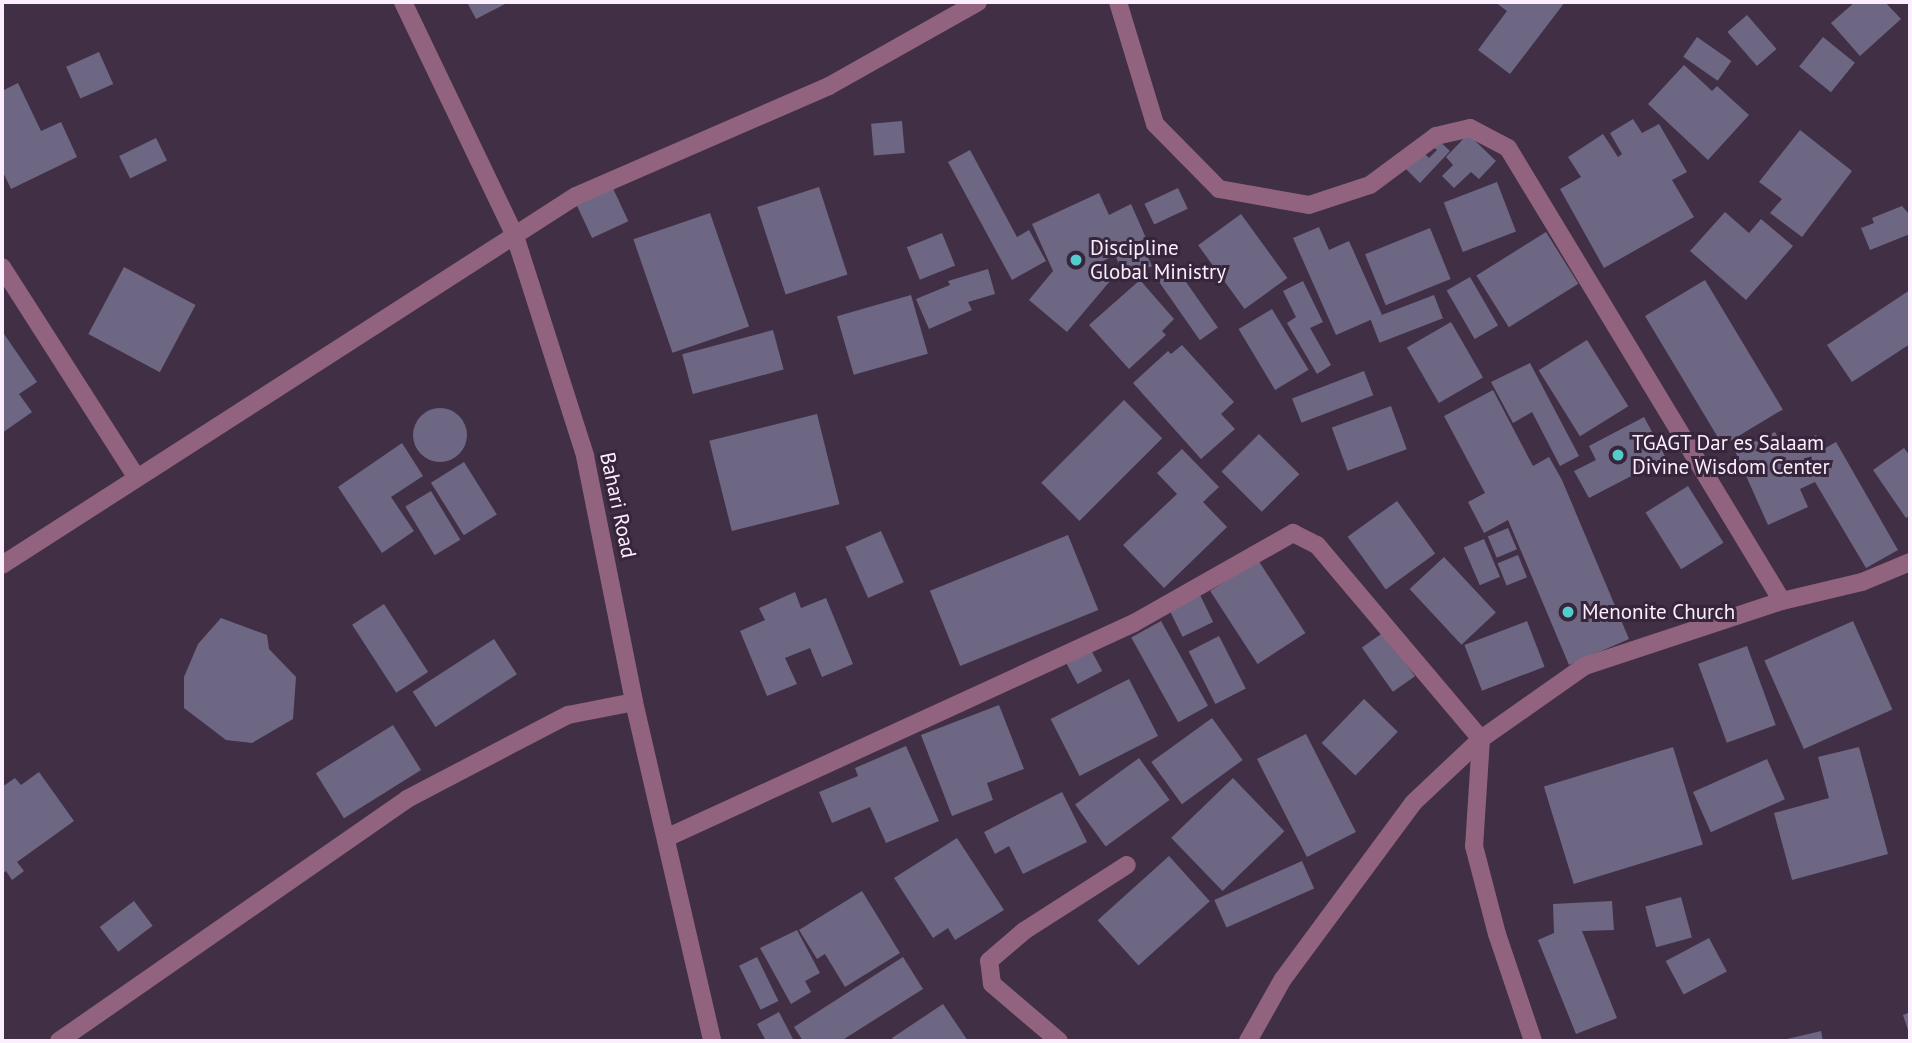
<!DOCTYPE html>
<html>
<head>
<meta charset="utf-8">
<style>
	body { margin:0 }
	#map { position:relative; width:1912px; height:1043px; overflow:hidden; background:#412f46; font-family:"PT Sans",sans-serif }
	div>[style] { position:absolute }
	.building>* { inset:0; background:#6d6784; transform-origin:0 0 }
	.round { border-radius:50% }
	.minor>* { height:18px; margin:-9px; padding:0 9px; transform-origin:9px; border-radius:9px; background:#92637f }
	.dots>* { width:19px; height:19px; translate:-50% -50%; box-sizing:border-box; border:4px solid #36253b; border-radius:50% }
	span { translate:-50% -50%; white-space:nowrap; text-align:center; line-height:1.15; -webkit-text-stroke:6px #36253b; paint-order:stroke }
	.poi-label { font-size:21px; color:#fbeffe }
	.left { translate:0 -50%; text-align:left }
	.street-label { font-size:21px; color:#fbeffe }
	.frame { position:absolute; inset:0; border:4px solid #fbeffe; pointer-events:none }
</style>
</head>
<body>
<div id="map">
	<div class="building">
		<div style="clip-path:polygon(467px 2px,509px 2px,476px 19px)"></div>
		<div style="clip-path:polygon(1495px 2px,1565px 2px,1510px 74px,1478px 50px,1507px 11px)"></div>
		<div style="clip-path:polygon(1855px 2px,1885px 2px,1901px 19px,1860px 56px,1831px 23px)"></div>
		<div style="left:1747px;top:15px;width:45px;height:26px;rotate:49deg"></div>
		<div style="left:1697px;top:37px;width:42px;height:24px;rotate:35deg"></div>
		<div style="left:1823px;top:37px;width:41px;height:38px;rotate:39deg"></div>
		<div style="left:99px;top:52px;width:35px;height:36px;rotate:66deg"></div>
		<div style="clip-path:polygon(1684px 65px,1712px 91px,1717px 86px,1749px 115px,1708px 160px,1648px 104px)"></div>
		<div style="clip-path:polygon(18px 83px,41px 131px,61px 122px,77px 157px,11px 189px,2px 170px,2px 91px)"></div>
		<div style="clip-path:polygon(1633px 119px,1642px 133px,1659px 124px,1687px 172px,1672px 180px,1694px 217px,1604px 268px,1560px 189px,1581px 177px,1568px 157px,1603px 134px,1618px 157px,1622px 154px,1610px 133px)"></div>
		<div style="left:902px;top:121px;width:32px;height:31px;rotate:85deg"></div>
		<div style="clip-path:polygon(1800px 130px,1852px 171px,1802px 237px,1770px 213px,1782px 199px,1759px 182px)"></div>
		<div style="clip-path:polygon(1468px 134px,1496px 161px,1479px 179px,1471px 172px,1454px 188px,1442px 176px,1453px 165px,1446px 157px)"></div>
		<div style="left:156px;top:138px;width:25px;height:41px;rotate:64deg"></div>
		<div style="clip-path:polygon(1436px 138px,1450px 151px,1420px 183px,1404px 167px,1420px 149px,1429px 158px,1437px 150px,1431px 145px)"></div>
		<div style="clip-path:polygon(970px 150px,1017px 237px,1029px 230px,1046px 261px,1012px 280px,948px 162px)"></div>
		<div style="left:1497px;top:182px;width:53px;height:57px;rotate:69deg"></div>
		<div style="left:611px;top:184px;width:41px;height:40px;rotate:65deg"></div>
		<div style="left:819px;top:187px;width:92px;height:65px;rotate:72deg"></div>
		<div style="left:1178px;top:188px;width:23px;height:37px;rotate:65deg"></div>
		<div style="clip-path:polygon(1099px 193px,1109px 215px,1131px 204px,1146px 238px,1140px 241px,1152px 266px,1126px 279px,1115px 255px,1093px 266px,1110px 281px,1067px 332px,1029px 300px,1053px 271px,1032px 224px)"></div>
		<div style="clip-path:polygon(1902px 206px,1910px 215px,1910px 234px,1870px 250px,1861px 228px,1874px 223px,1872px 218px)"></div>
		<div style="clip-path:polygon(1725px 212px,1749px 233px,1761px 219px,1793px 246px,1746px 300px,1690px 251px)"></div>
		<div style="left:710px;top:213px;width:120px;height:81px;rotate:71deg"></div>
		<div style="left:1241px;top:214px;width:79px;height:53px;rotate:54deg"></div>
		<div style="clip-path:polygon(1319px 227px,1329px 250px,1349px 241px,1382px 315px,1336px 335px,1293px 238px)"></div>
		<div style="left:1430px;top:228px;width:55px;height:70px;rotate:68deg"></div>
		<div style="left:1546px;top:232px;width:61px;height:82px;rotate:58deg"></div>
		<div style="left:942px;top:233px;width:35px;height:38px;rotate:68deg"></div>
		<div style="left:1172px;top:262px;width:80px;height:22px;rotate:55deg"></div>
		<div style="left:124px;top:267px;width:81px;height:76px;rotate:28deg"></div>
		<div style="clip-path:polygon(988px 269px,995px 294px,968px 302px,972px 310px,929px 329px,916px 299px,950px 285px,948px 281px)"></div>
		<div style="left:1470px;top:277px;width:56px;height:27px;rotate:60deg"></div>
		<div style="clip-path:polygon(1140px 280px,1174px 319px,1162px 331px,1166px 335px,1129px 369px,1089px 325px)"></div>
		<div style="left:1705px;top:280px;width:151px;height:70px;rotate:59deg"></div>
		<div style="clip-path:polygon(1303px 281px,1323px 322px,1310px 328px,1331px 365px,1317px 374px,1287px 323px,1296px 317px,1283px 291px)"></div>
		<div style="clip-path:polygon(1910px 290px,1910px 344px,1852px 382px,1827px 345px)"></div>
		<div style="left:911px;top:295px;width:61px;height:77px;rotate:74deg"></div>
		<div style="left:1434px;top:295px;width:25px;height:68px;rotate:69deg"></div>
		<div style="left:1272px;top:309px;width:71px;height:39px;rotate:59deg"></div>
		<div style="left:1451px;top:322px;width:64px;height:51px;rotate:60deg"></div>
		<div style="left:773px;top:330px;width:41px;height:94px;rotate:75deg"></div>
		<div style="clip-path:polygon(2px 331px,37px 382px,19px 394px,32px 412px,2px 433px)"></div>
		<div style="left:1587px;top:340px;width:78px;height:57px;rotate:58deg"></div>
		<div style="clip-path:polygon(1182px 345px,1234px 402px,1221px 414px,1235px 429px,1201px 459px,1133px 383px,1168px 351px,1171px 354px)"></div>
		<div style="clip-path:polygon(1530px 363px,1579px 456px,1560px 466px,1532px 412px,1513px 423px,1491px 382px)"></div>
		<div style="left:1364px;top:371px;width:26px;height:77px;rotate:69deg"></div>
		<div style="clip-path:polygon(1493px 390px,1533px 466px,1549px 457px,1562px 480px,1629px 639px,1569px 665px,1508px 520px,1484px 533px,1468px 502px,1485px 493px,1444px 416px)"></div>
		<div style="left:1124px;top:400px;width:54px;height:117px;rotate:45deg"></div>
		<div style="left:1391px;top:406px;width:46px;height:63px;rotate:70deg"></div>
		<div class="round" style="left:413px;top:408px;width:54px;height:54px"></div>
		<div style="left:817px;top:414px;width:93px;height:111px;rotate:76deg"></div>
		<div style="clip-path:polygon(1644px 417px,1666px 458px,1589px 498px,1574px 471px,1596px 460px,1589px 446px)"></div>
		<div style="clip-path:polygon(1775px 432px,1784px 450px,1816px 435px,1822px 450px,1836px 442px,1898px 550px,1866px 568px,1815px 482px,1800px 489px,1808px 507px,1768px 525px,1735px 451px)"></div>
		<div style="left:1259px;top:434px;width:57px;height:53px;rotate:45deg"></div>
		<div style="clip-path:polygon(402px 443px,423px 476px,391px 497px,414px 531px,382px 553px,338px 487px)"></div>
		<div style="clip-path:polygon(1904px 448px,1910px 456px,1910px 515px,1906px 518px,1873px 470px)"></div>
		<div style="clip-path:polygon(1182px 449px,1219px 487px,1203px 502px,1227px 527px,1164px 588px,1123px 545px,1177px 494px,1157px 473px)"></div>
		<div style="left:464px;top:462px;width:62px;height:39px;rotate:58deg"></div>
		<div style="left:1688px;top:486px;width:67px;height:50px;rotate:58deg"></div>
		<div style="left:431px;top:491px;width:57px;height:30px;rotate:59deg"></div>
		<div style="left:1397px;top:501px;width:65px;height:61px;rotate:54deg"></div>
		<div style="left:1508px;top:528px;width:23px;height:22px;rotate:67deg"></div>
		<div style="left:881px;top:531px;width:56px;height:39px;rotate:66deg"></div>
		<div style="left:1068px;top:535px;width:81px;height:149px;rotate:68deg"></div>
		<div style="left:1484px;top:539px;width:41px;height:22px;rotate:67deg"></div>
		<div style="left:1518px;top:555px;width:24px;height:22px;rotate:68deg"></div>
		<div style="left:1444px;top:557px;width:76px;height:47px;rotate:47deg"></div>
		<div style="left:1258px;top:560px;width:87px;height:57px;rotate:57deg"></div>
		<div style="clip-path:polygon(795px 592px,801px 608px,826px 598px,853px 664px,822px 677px,810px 648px,785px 658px,797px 684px,767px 696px,740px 631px,765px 620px,759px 608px)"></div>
		<div style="left:1200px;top:595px;width:30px;height:34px;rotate:64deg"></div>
		<div style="left:384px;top:604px;width:81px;height:38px;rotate:57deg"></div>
		<div style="clip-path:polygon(221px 618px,267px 635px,269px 649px,296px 677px,293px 719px,252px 743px,226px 740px,184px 708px,184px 677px,198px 644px)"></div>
		<div style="left:1161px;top:621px;width:97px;height:34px;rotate:61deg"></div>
		<div style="left:1527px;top:621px;width:49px;height:67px;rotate:69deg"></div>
		<div style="left:1853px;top:621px;width:97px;height:97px;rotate:66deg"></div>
		<div style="left:1384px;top:632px;width:54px;height:27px;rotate:55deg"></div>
		<div style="left:1219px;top:636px;width:59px;height:34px;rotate:63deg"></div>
		<div style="left:494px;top:639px;width:42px;height:97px;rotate:57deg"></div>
		<div style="left:1747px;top:646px;width:84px;height:52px;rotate:70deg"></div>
		<div style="left:1090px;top:648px;width:26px;height:28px;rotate:62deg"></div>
		<div style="left:1129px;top:679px;width:64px;height:88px;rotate:63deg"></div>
		<div style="left:1364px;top:699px;width:47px;height:61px;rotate:44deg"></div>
		<div style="clip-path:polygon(999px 705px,1024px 769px,987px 783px,993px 800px,952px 816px,921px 735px)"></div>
		<div style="left:1212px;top:718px;width:52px;height:75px;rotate:54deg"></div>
		<div style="left:393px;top:725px;width:53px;height:91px;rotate:58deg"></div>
		<div style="left:1306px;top:734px;width:110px;height:55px;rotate:63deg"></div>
		<div style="clip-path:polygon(906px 746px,939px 821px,886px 843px,870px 807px,832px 823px,819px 792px,858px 776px,855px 768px)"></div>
		<div style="left:1673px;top:747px;width:102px;height:135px;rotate:73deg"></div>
		<div style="clip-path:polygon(1859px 747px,1888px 854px,1792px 880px,1774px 813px,1829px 798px,1818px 757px)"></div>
		<div style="left:1139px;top:758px;width:52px;height:79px;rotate:54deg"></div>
		<div style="left:1767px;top:759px;width:44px;height:81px;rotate:66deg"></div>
		<div style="clip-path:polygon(39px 772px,74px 821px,17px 862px,24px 871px,12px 880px,6px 871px,2px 874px,2px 787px,15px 778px,21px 785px)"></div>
		<div style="left:1233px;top:778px;width:74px;height:86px;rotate:46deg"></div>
		<div style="clip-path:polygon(1062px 792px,1087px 842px,1023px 874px,1009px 846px,995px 854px,984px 832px)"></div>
		<div style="clip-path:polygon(957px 838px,1004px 910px,955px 940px,948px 928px,933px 938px,894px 878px)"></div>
		<div style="left:1169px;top:856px;width:61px;height:96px;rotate:48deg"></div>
		<div style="left:1302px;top:861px;width:30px;height:96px;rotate:66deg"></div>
		<div style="clip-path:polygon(862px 891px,900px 953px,845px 987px,825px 954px,817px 959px,799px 930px)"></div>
		<div style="left:1681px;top:897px;width:42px;height:37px;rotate:75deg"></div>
		<div style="left:134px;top:901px;width:31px;height:43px;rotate:53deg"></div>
		<div style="clip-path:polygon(1612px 901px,1614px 930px,1582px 931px,1617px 1018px,1576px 1034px,1538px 940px,1554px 933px,1553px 904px)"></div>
		<div style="clip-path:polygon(797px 930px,820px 973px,805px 981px,811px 992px,791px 1004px,760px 948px)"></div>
		<div style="left:1709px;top:938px;width:38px;height:49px;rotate:62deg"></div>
		<div style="left:757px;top:957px;width:49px;height:20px;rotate:64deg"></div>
		<div style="clip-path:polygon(903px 957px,923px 989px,841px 1041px,803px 1041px,794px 1027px)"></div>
		<div style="clip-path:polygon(943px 1004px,968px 1041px,894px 1041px,892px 1038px)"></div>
		<div style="clip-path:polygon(779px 1012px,794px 1041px,766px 1041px,757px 1024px)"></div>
		<div style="clip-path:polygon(1910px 1012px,1910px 1036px,1903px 1015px)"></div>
		<div style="clip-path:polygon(1821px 1031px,1823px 1041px,1783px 1041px,1783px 1040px)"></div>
	</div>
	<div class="minor">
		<div style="left:403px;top:2px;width:259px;rotate:64.4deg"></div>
		<div style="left:515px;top:236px;width:231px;rotate:72.3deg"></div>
		<div style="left:585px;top:456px;width:251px;rotate:78.7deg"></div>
		<div style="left:634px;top:702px;width:348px;rotate:77deg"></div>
		<div style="left:1118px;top:2px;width:127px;rotate:73.1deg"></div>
		<div style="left:1155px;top:124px;width:91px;rotate:45.4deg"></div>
		<div style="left:1219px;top:189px;width:91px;rotate:10.1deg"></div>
		<div style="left:1309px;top:205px;width:64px;rotate:-18.2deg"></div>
		<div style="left:1370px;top:185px;width:82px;rotate:-36.6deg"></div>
		<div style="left:1436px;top:136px;width:35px;rotate:-13deg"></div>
		<div style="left:1470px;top:128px;width:43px;rotate:27.8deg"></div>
		<div style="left:1508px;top:148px;width:529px;rotate:58.83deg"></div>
		<div style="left:2px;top:267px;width:250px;rotate:57.4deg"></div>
		<div style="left:2px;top:565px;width:682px;rotate:-32.74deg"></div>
		<div style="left:576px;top:196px;width:276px;rotate:-23.5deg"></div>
		<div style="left:829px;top:86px;width:171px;rotate:-29.4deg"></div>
		<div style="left:666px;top:838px;width:515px;rotate:-24.67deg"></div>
		<div style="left:1134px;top:623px;width:183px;rotate:-29.5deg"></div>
		<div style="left:1293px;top:533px;width:27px;rotate:27deg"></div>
		<div style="left:1317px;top:545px;width:254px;rotate:49.8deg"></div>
		<div style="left:1481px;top:739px;width:107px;rotate:93.7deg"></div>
		<div style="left:1474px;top:846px;width:91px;rotate:75.4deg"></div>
		<div style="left:1497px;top:934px;width:113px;rotate:71.4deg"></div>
		<div style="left:59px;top:1041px;width:424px;rotate:-34.8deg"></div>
		<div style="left:407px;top:799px;width:182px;rotate:-27.6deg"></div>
		<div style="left:568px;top:715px;width:67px;rotate:-11.1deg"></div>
		<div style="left:1059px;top:1041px;width:88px;rotate:-139.6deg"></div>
		<div style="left:992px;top:984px;width:23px;rotate:-97deg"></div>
		<div style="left:989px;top:961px;width:46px;rotate:-40.6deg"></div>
		<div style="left:1024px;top:931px;width:122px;rotate:-32.7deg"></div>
		<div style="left:1248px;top:1041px;width:71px;rotate:-60.6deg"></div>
		<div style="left:1283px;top:979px;width:219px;rotate:-53.5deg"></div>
		<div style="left:1413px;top:803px;width:93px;rotate:-43.3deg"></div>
		<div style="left:1481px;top:739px;width:127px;rotate:-35.1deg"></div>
		<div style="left:1585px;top:666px;width:207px;rotate:-18.3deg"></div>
		<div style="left:1782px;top:601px;width:82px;rotate:-13.4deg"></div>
		<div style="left:1862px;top:582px;width:52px;rotate:-22.6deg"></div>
	</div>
	<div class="dots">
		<div style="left:1076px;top:260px;background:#52cdcc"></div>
		<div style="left:1618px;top:455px;background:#52cdcc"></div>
		<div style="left:1568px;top:612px;background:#52cdcc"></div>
	</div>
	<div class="poi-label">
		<span class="left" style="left:1090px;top:260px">Discipline<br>Global Ministry</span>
		<span class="left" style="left:1632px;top:455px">TGAGT Dar es Salaam<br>Divine Wisdom Center</span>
		<span class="left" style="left:1582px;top:612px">Menonite Church</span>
	</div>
	<div class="street-label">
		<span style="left:618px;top:505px;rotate:78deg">Bahari Road</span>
	</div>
	<div class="frame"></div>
</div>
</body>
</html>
